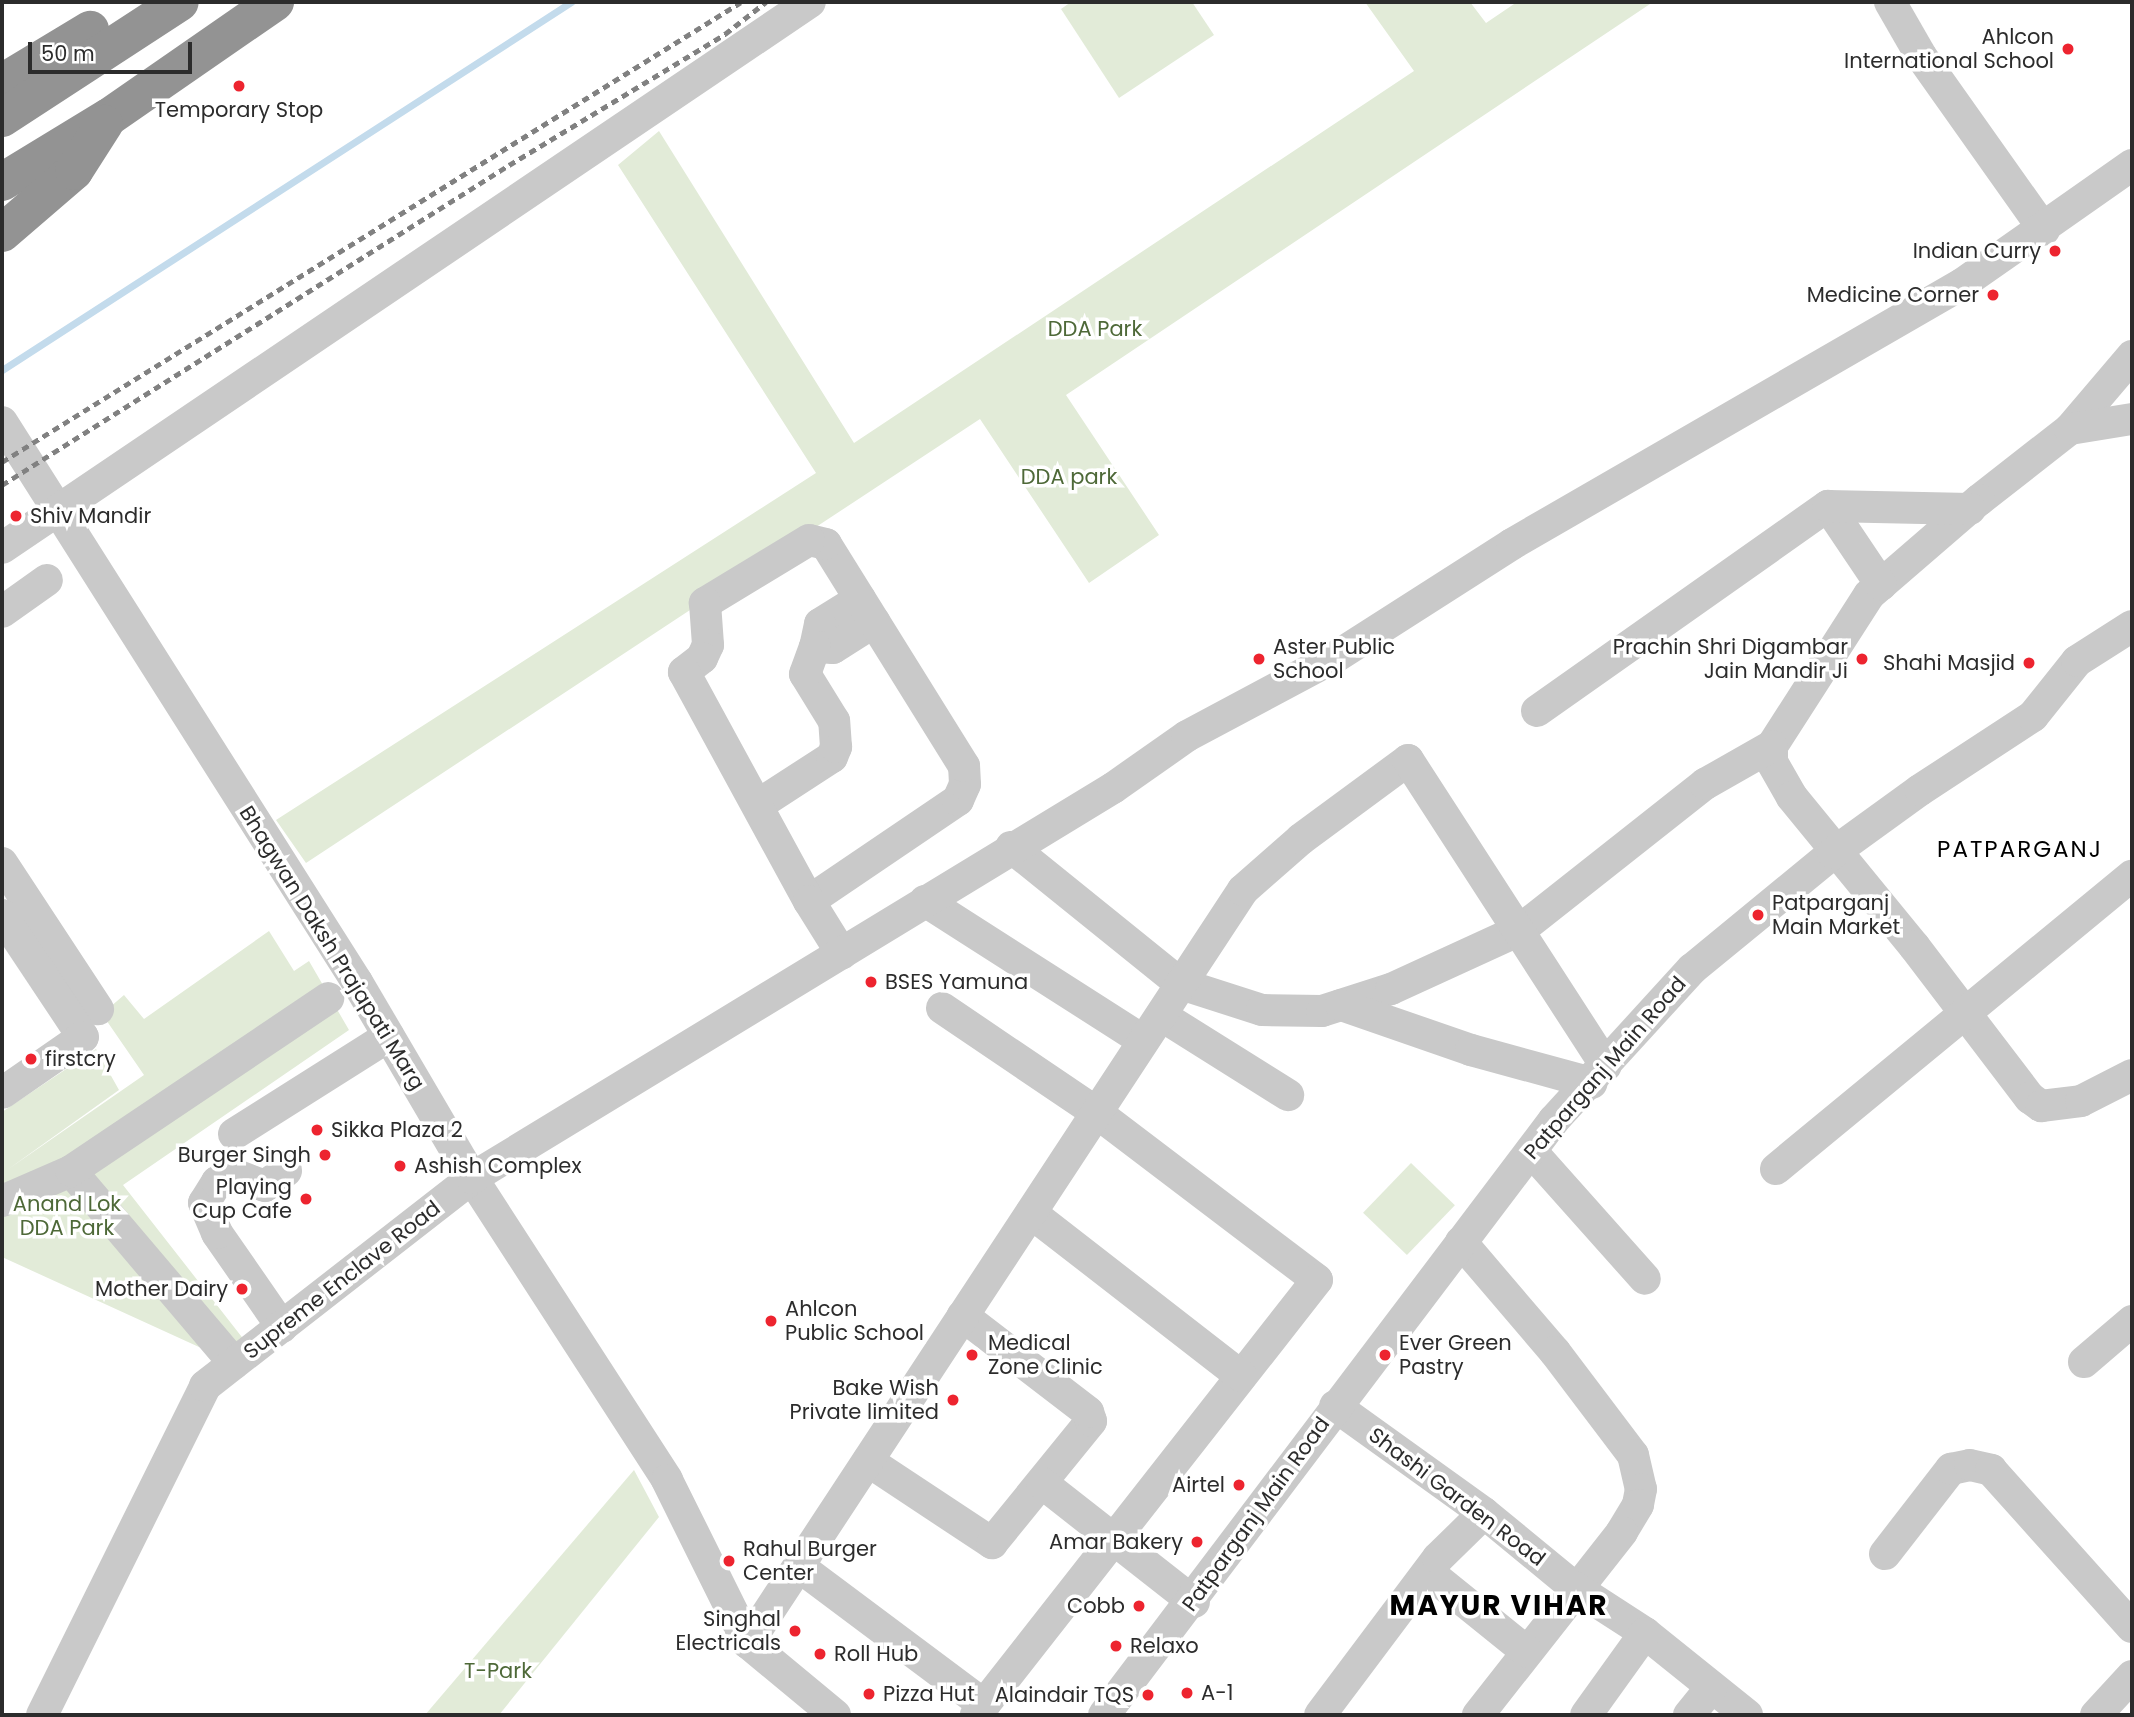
<!DOCTYPE html>
<html>
<head>
<meta charset="utf-8">
<style>
	body { margin:0 }
	#map { position:relative; width:2134px; height:1717px; overflow:hidden; background:#fff; font-family:Poppins,sans-serif }
	div>[style] { position:absolute }
	.green>* { inset:0; background:#e2ebd8; transform-origin:0 0 }
	.stream>* { height:7px; margin:-3.5px; padding:0 3.5px; transform-origin:3.5px; border-radius:3.5px; background:#c3dbec }
	.minor>* { height:32px; margin:-16px; padding:0 16px; transform-origin:16px; border-radius:16px; background:#c9c9c9 }
	.highway>* { height:38px; margin:-19px; padding:0 19px; transform-origin:19px; border-radius:19px; background:#939393 }
	.rail>* { height:5px; margin-top:-2.5px; transform-origin:0; background:repeating-linear-gradient(90deg,#818181 0 7px,transparent 0 12px) }
	.dots>* { width:19px; height:19px; translate:-50% -50%; box-sizing:border-box; border:4px solid #fff; border-radius:50% }
	span { translate:-50% -50%; white-space:nowrap; text-align:center; line-height:1.15; -webkit-text-stroke:7px #fff; paint-order:stroke }
	.poi-label { font-size:21px; color:#2c2c2c }
	.right { translate:-100% -50%; text-align:right }
	.left { translate:0 -50%; text-align:left }
	.park-label { font-size:21px; color:#4e6938 }
	.street-label { font-size:21px; color:#2c2c2c }
	.neighbourhood-label { font-size:23px; color:#000; letter-spacing:2px }
	.district-label { font-size:28px; color:#000; font-weight:700; letter-spacing:2px }
	.frame { position:absolute; inset:0; border:4px solid #2c2c2c; pointer-events:none }
	.scale { position:absolute; left:28px; top:42px; width:164px; height:32px; box-sizing:border-box; border:4px solid #2c2c2c; border-top:0; padding-left:9px; font-size:21px; line-height:24px; white-space:nowrap; color:#2c2c2c; -webkit-text-stroke:5px #fff; paint-order:stroke }
</style>
</head>
<body>
<div id="map">
	<div class="green">
		<div style="clip-path:polygon(1071px 2px,1192px 2px,1214px 35px,1119px 98px,1061px 9px)"></div>
		<div style="clip-path:polygon(1365px 2px,1470px 2px,1486px 23px,1517px 2px,1653px 2px,1066px 395px,1159px 535px,1089px 583px,980px 419px,306px 863px,276px 820px,816px 473px,618px 165px,659px 131px,854px 443px,1414px 71px)"></div>
		<div style="clip-path:polygon(269px 931px,294px 971px,309px 961px,349px 1030px,123px 1185px,252px 1350px,234px 1363px,2px 1257px,2px 1112px,96px 1049px,119px 1090px,7px 1170px,144px 1075px,102px 1014px,124px 995px,144px 1019px)"></div>
		<div style="left:1411px;top:1163px;width:61px;height:69px;rotate:44deg"></div>
		<div style="clip-path:polygon(634px 1470px,659px 1517px,499px 1715px,425px 1715px)"></div>
	</div>
	<div class="stream">
		<div style="left:2px;top:370px;width:678px;rotate:-32.89deg"></div>
	</div>
	<div class="minor">
		<div style="left:1890px;top:2px;width:62px;rotate:60.1deg"></div>
		<div style="left:1921px;top:56px;width:213px;rotate:54.7deg"></div>
		<div style="left:2132px;top:356px;width:96px;rotate:130.3deg"></div>
		<div style="left:2070px;top:429px;width:115px;rotate:142deg"></div>
		<div style="left:1979px;top:500px;width:145px;rotate:139.2deg"></div>
		<div style="left:1869px;top:595px;width:179px;rotate:122.7deg"></div>
		<div style="left:1772px;top:746px;width:16px;rotate:90deg"></div>
		<div style="left:1772px;top:762px;width:40px;rotate:60.3deg"></div>
		<div style="left:1792px;top:797px;width:193px;rotate:50.7deg"></div>
		<div style="left:1914px;top:946px;width:191px;rotate:52.7deg"></div>
		<div style="left:2030px;top:1098px;width:14px;rotate:36deg"></div>
		<div style="left:2041px;top:1106px;width:40px;rotate:-7.1deg"></div>
		<div style="left:2081px;top:1101px;width:57px;rotate:-27deg"></div>
		<div style="left:2px;top:422px;width:663px;rotate:57.63deg"></div>
		<div style="left:357px;top:982px;width:227px;rotate:59.6deg"></div>
		<div style="left:472px;top:1178px;width:359px;rotate:57.1deg"></div>
		<div style="left:667px;top:1480px;width:182px;rotate:63.6deg"></div>
		<div style="left:748px;top:1643px;width:113px;rotate:39.6deg"></div>
		<div style="left:2070px;top:429px;width:63px;rotate:-9.2deg"></div>
		<div style="left:1828px;top:506px;width:95px;rotate:56.1deg"></div>
		<div style="left:2px;top:548px;width:975px;rotate:-34.05deg"></div>
		<div style="left:860px;top:599px;width:47px;rotate:148deg"></div>
		<div style="left:820px;top:624px;width:24px;rotate:102deg"></div>
		<div style="left:815px;top:647px;width:18px;rotate:3deg"></div>
		<div style="left:833px;top:648px;width:49px;rotate:-32.4deg"></div>
		<div style="left:2px;top:612px;width:55px;rotate:-35.4deg"></div>
		<div style="left:1537px;top:711px;width:356px;rotate:-35.2deg"></div>
		<div style="left:1828px;top:506px;width:142px;rotate:1.2deg"></div>
		<div style="left:758px;top:805px;width:88px;rotate:-33deg"></div>
		<div style="left:832px;top:757px;width:11px;rotate:-68deg"></div>
		<div style="left:836px;top:747px;width:26px;rotate:-94deg"></div>
		<div style="left:834px;top:721px;width:55px;rotate:-121.7deg"></div>
		<div style="left:805px;top:674px;width:29px;rotate:-70deg"></div>
		<div style="left:1011px;top:847px;width:218px;rotate:38.9deg"></div>
		<div style="left:1181px;top:984px;width:85px;rotate:17.8deg"></div>
		<div style="left:1262px;top:1010px;width:60px;rotate:1deg"></div>
		<div style="left:1322px;top:1011px;width:72px;rotate:-17.7deg"></div>
		<div style="left:1391px;top:989px;width:142px;rotate:-24.6deg"></div>
		<div style="left:1520px;top:930px;width:236px;rotate:-38.3deg"></div>
		<div style="left:1705px;top:784px;width:77px;rotate:-29.6deg"></div>
		<div style="left:2px;top:863px;width:175px;rotate:56.7deg"></div>
		<div style="left:809px;top:901px;width:180px;rotate:-34.1deg"></div>
		<div style="left:958px;top:800px;width:17px;rotate:-66deg"></div>
		<div style="left:965px;top:784px;width:18px;rotate:-93deg"></div>
		<div style="left:964px;top:766px;width:261px;rotate:-121.9deg"></div>
		<div style="left:826px;top:544px;width:17px;rotate:-167deg"></div>
		<div style="left:809px;top:540px;width:122px;rotate:148.8deg"></div>
		<div style="left:705px;top:603px;width:42px;rotate:85.9deg"></div>
		<div style="left:708px;top:645px;width:14px;rotate:115deg"></div>
		<div style="left:702px;top:658px;width:23px;rotate:142deg"></div>
		<div style="left:684px;top:672px;width:261px;rotate:61.4deg"></div>
		<div style="left:809px;top:901px;width:62px;rotate:58.1deg"></div>
		<div style="left:925px;top:901px;width:258px;rotate:32.6deg"></div>
		<div style="left:2px;top:915px;width:146px;rotate:56.4deg"></div>
		<div style="left:83px;top:1037px;width:98px;rotate:145.3deg"></div>
		<div style="left:1341px;top:1005px;width:138px;rotate:19.1deg"></div>
		<div style="left:1471px;top:1050px;width:125px;rotate:15.3deg"></div>
		<div style="left:942px;top:1008px;width:187px;rotate:34.1deg"></div>
		<div style="left:1097px;top:1113px;width:276px;rotate:37.2deg"></div>
		<div style="left:1317px;top:1280px;width:553px;rotate:128.09deg"></div>
		<div style="left:1162px;top:1016px;width:149px;rotate:32.1deg"></div>
		<div style="left:234px;top:1134px;width:183px;rotate:-32.3deg"></div>
		<div style="left:1531px;top:1151px;width:171px;rotate:48.3deg"></div>
		<div style="left:1776px;top:1169px;width:461px;rotate:-39.5deg"></div>
		<div style="left:71px;top:1171px;width:252px;rotate:49.7deg"></div>
		<div style="left:2px;top:1201px;width:75px;rotate:-23.5deg"></div>
		<div style="left:71px;top:1171px;width:310px;rotate:-33.9deg"></div>
		<div style="left:1031px;top:1213px;width:266px;rotate:37.8deg"></div>
		<div style="left:1461px;top:1242px;width:145px;rotate:49.5deg"></div>
		<div style="left:1555px;top:1352px;width:129px;rotate:52.9deg"></div>
		<div style="left:1633px;top:1455px;width:35px;rotate:77deg"></div>
		<div style="left:1641px;top:1489px;width:16px;rotate:101deg"></div>
		<div style="left:1638px;top:1505px;width:31px;rotate:121deg"></div>
		<div style="left:1622px;top:1532px;width:233px;rotate:128.2deg"></div>
		<div style="left:282px;top:1327px;width:114px;rotate:-124.7deg"></div>
		<div style="left:217px;top:1233px;width:33px;rotate:-113deg"></div>
		<div style="left:204px;top:1203px;width:25px;rotate:-58deg"></div>
		<div style="left:217px;top:1182px;width:20px;rotate:-20deg"></div>
		<div style="left:236px;top:1175px;width:31px;rotate:21deg"></div>
		<div style="left:265px;top:1186px;width:26px;rotate:-36deg"></div>
		<div style="left:2084px;top:1362px;width:63px;rotate:-40.5deg"></div>
		<div style="left:1335px;top:1406px;width:183px;rotate:35.7deg"></div>
		<div style="left:1484px;top:1513px;width:117px;rotate:39.4deg"></div>
		<div style="left:1574px;top:1587px;width:85px;rotate:32.9deg"></div>
		<div style="left:1645px;top:1633px;width:131px;rotate:38.8deg"></div>
		<div style="left:868px;top:1461px;width:149px;rotate:33.5deg"></div>
		<div style="left:992px;top:1543px;width:157px;rotate:-50.9deg"></div>
		<div style="left:1091px;top:1421px;width:9px;rotate:-108deg"></div>
		<div style="left:1088px;top:1412px;width:158px;rotate:-142.5deg"></div>
		<div style="left:1042px;top:1483px;width:193px;rotate:38.1deg"></div>
		<div style="left:1885px;top:1554px;width:108px;rotate:-52.2deg"></div>
		<div style="left:1951px;top:1469px;width:19px;rotate:-12deg"></div>
		<div style="left:1970px;top:1465px;width:22px;rotate:13deg"></div>
		<div style="left:1991px;top:1470px;width:211px;rotate:48.1deg"></div>
		<div style="left:801px;top:1568px;width:229px;rotate:36.8deg"></div>
		<div style="left:1428px;top:1572px;width:127px;rotate:38.9deg"></div>
		<div style="left:748px;top:1643px;width:901px;rotate:-56.68deg"></div>
		<div style="left:1243px;top:890px;width:77px;rotate:-41.3deg"></div>
		<div style="left:1301px;top:839px;width:133px;rotate:-36.4deg"></div>
		<div style="left:1408px;top:760px;width:364px;rotate:57.1deg"></div>
		<div style="left:42px;top:1715px;width:367px;rotate:-63.6deg"></div>
		<div style="left:205px;top:1386px;width:338px;rotate:-37.9deg"></div>
		<div style="left:472px;top:1178px;width:750px;rotate:-31.32deg"></div>
		<div style="left:1113px;top:788px;width:90px;rotate:-35.1deg"></div>
		<div style="left:1187px;top:736px;width:170px;rotate:-28.1deg"></div>
		<div style="left:1337px;top:656px;width:208px;rotate:-32.6deg"></div>
		<div style="left:1512px;top:544px;width:520px;rotate:-30.02deg"></div>
		<div style="left:1962px;top:284px;width:208px;rotate:-35deg"></div>
		<div style="left:1104px;top:1715px;width:746px;rotate:-52.9deg"></div>
		<div style="left:1554px;top:1120px;width:205px;rotate:-47.6deg"></div>
		<div style="left:1692px;top:969px;width:183px;rotate:-39.4deg"></div>
		<div style="left:1833px;top:853px;width:107px;rotate:-35.9deg"></div>
		<div style="left:1920px;top:790px;width:135px;rotate:-33.2deg"></div>
		<div style="left:2033px;top:716px;width:70px;rotate:-51.3deg"></div>
		<div style="left:2077px;top:661px;width:65px;rotate:-32.5deg"></div>
		<div style="left:1320px;top:1715px;width:196px;rotate:-53.1deg"></div>
		<div style="left:1438px;top:1558px;width:64px;rotate:-44.4deg"></div>
		<div style="left:1586px;top:1715px;width:101px;rotate:-54.3deg"></div>
		<div style="left:1689px;top:1715px;width:36px;rotate:-51deg"></div>
		<div style="left:2096px;top:1715px;width:53px;rotate:-47.3deg"></div>
	</div>
	<div class="highway">
		<div style="left:2px;top:83px;width:103px;rotate:-31.1deg"></div>
		<div style="left:2px;top:118px;width:212px;rotate:-33.1deg"></div>
		<div style="left:2px;top:182px;width:125px;rotate:-31.3deg"></div>
		<div style="left:109px;top:117px;width:202px;rotate:-34.7deg"></div>
		<div style="left:2px;top:233px;width:95px;rotate:-40.7deg"></div>
		<div style="left:74px;top:171px;width:56px;rotate:-57.4deg"></div>
	</div>
	<div class="rail">
		<div style="left:2px;top:462px;width:870px;rotate:-31.9deg"></div>
		<div style="left:2px;top:485px;width:600px;rotate:-32.26deg"></div>
		<div style="left:509px;top:165px;width:253px;rotate:-31.2deg"></div>
		<div style="left:725px;top:34px;width:52px;rotate:-38deg"></div>
	</div>
	<div class="dots">
		<div style="left:2068px;top:49px;background:#ed242f"></div>
		<div style="left:239px;top:86px;background:#ed242f"></div>
		<div style="left:2055px;top:251px;background:#ed242f"></div>
		<div style="left:1993px;top:295px;background:#ed242f"></div>
		<div style="left:16px;top:516px;background:#ed242f"></div>
		<div style="left:1259px;top:659px;background:#ed242f"></div>
		<div style="left:1862px;top:659px;background:#ed242f"></div>
		<div style="left:2029px;top:663px;background:#ed242f"></div>
		<div style="left:1758px;top:915px;background:#ed242f"></div>
		<div style="left:871px;top:982px;background:#ed242f"></div>
		<div style="left:31px;top:1059px;background:#ed242f"></div>
		<div style="left:317px;top:1130px;background:#ed242f"></div>
		<div style="left:325px;top:1155px;background:#ed242f"></div>
		<div style="left:400px;top:1166px;background:#ed242f"></div>
		<div style="left:306px;top:1199px;background:#ed242f"></div>
		<div style="left:242px;top:1289px;background:#ed242f"></div>
		<div style="left:771px;top:1321px;background:#ed242f"></div>
		<div style="left:972px;top:1355px;background:#ed242f"></div>
		<div style="left:1385px;top:1355px;background:#ed242f"></div>
		<div style="left:953px;top:1400px;background:#ed242f"></div>
		<div style="left:1239px;top:1485px;background:#ed242f"></div>
		<div style="left:1197px;top:1542px;background:#ed242f"></div>
		<div style="left:729px;top:1561px;background:#ed242f"></div>
		<div style="left:1139px;top:1606px;background:#ed242f"></div>
		<div style="left:795px;top:1631px;background:#ed242f"></div>
		<div style="left:1116px;top:1646px;background:#ed242f"></div>
		<div style="left:820px;top:1654px;background:#ed242f"></div>
		<div style="left:1187px;top:1693px;background:#ed242f"></div>
		<div style="left:869px;top:1694px;background:#ed242f"></div>
		<div style="left:1148px;top:1695px;background:#ed242f"></div>
	</div>
	<div class="poi-label">
		<span class="right" style="left:2054px;top:49px">Ahlcon<br>International School</span>
		<span style="left:239px;top:110px">Temporary Stop</span>
		<span class="right" style="left:2041px;top:251px">Indian Curry</span>
		<span class="right" style="left:1979px;top:295px">Medicine Corner</span>
		<span class="left" style="left:30px;top:516px">Shiv Mandir</span>
		<span class="left" style="left:1273px;top:659px">Aster Public<br>School</span>
		<span class="right" style="left:1848px;top:659px">Prachin Shri Digambar<br>Jain Mandir Ji</span>
		<span class="right" style="left:2015px;top:663px">Shahi Masjid</span>
		<span class="left" style="left:1772px;top:915px">Patparganj<br>Main Market</span>
		<span class="left" style="left:885px;top:982px">BSES Yamuna</span>
		<span class="left" style="left:45px;top:1059px">firstcry</span>
		<span class="left" style="left:331px;top:1130px">Sikka Plaza 2</span>
		<span class="right" style="left:311px;top:1155px">Burger Singh</span>
		<span class="left" style="left:414px;top:1166px">Ashish Complex</span>
		<span class="right" style="left:292px;top:1199px">Playing<br>Cup Cafe</span>
		<span class="right" style="left:228px;top:1289px">Mother Dairy</span>
		<span class="left" style="left:785px;top:1321px">Ahlcon<br>Public School</span>
		<span class="left" style="left:988px;top:1355px">Medical<br>Zone Clinic</span>
		<span class="left" style="left:1399px;top:1355px">Ever Green<br>Pastry</span>
		<span class="right" style="left:939px;top:1400px">Bake Wish<br>Private limited</span>
		<span class="right" style="left:1225px;top:1485px">Airtel</span>
		<span class="right" style="left:1183px;top:1542px">Amar Bakery</span>
		<span class="left" style="left:743px;top:1561px">Rahul Burger<br>Center</span>
		<span class="right" style="left:1125px;top:1606px">Cobb</span>
		<span class="right" style="left:781px;top:1631px">Singhal<br>Electricals</span>
		<span class="left" style="left:1130px;top:1646px">Relaxo</span>
		<span class="left" style="left:834px;top:1654px">Roll Hub</span>
		<span class="left" style="left:1201px;top:1693px">A-1</span>
		<span class="left" style="left:883px;top:1694px">Pizza Hut</span>
		<span class="right" style="left:1134px;top:1695px">Alaindair TQS</span>
	</div>
	<div class="park-label">
		<span style="left:1095px;top:329px">DDA Park</span>
		<span style="left:1069px;top:477px">DDA park</span>
		<span style="left:67px;top:1216px">Anand Lok<br>DDA Park</span>
		<span style="left:498px;top:1671px">T-Park</span>
	</div>
	<div class="street-label">
		<span style="left:332px;top:948px;rotate:58deg">Bhagwan Daksh Prajapati Marg</span>
		<span style="left:1605px;top:1068px;rotate:-49deg">Patparganj Main Road</span>
		<span style="left:342px;top:1280px;rotate:-38deg">Supreme Enclave Road</span>
		<span style="left:1457px;top:1497px;rotate:37deg">Shashi Garden Road</span>
		<span style="left:1256px;top:1514px;rotate:-54deg">Patparganj Main Road</span>
	</div>
	<div class="neighbourhood-label">
		<span style="left:2020px;top:849px">PATPARGANJ</span>
	</div>
	<div class="district-label">
		<span style="left:1499px;top:1606px">MAYUR VIHAR</span>
	</div>
	<div class="frame"></div>
	<div class="scale">50 m</div>
</div>
</body>
</html>
